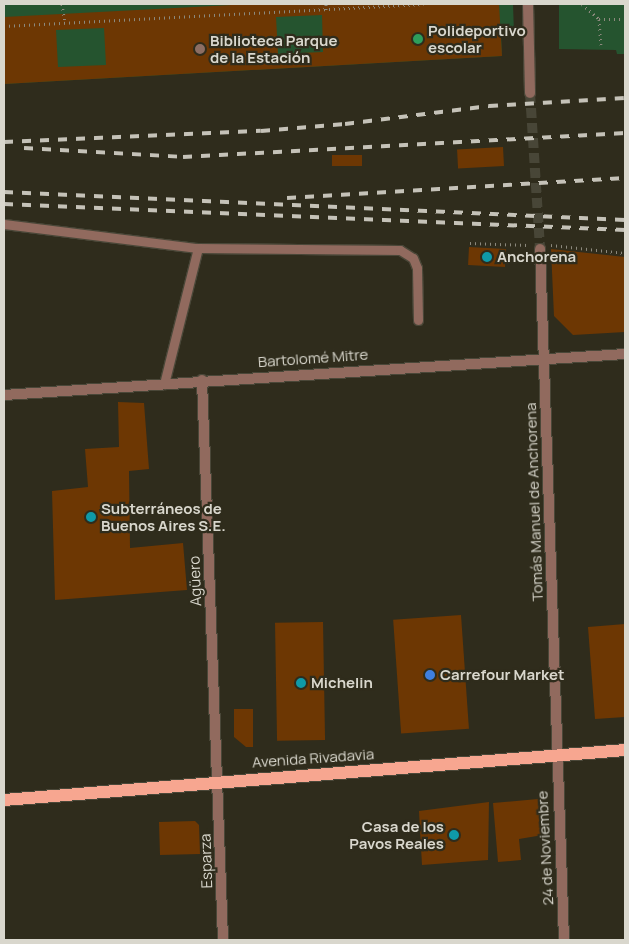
<!DOCTYPE html>
<html>
<head>
<meta charset="utf-8">
<style>
	body { margin:0 }
	#map { position:relative; width:629px; height:944px; overflow:hidden; background:#2f2c1c; font-family:Manrope,sans-serif }
	div>[style] { position:absolute }
	.green>* { inset:0; background:#25542f }
	.building>* { inset:0; background:#6d3703; transform-origin:0 0 }
	.minor-tunnel>* { height:10px; margin-top:-5px; transform-origin:0; background:repeating-linear-gradient(90deg,#484637 0 10px,transparent 0 15px) }
	.path>* { height:3px; margin-top:-1.5px; transform-origin:0; background:repeating-linear-gradient(90deg,#8c897d 0 1px,transparent 0 5px) }
	.roads { filter:drop-shadow(1px 0 #4a4738) drop-shadow(-1px 0 #4a4738) drop-shadow(0 1px #4a4738) drop-shadow(0 -1px #4a4738) }
	.service>* { height:9px; margin:-4.5px; padding:0 4.5px; transform-origin:4.5px; border-radius:4.5px; background:#916a5e }
	.minor>* { height:10px; margin:-5px; padding:0 5px; transform-origin:5px; border-radius:5px; background:#916a5e }
	.tertiary>* { height:10px; margin:-5px; padding:0 5px; transform-origin:5px; border-radius:5px; background:#916a5e }
	.primary>* { height:12px; margin:-6px; padding:0 6px; transform-origin:6px; border-radius:6px; background:#f7a690 }
	.rail>* { height:4px; margin-top:-2px; transform-origin:0; background:repeating-linear-gradient(90deg,#c5c2b8 0 9px,transparent 0 18px) }
	.dots>* { width:14px; height:14px; translate:-50% -50%; box-sizing:border-box; border:2px solid #2f2c1c; border-radius:50% }
	span { translate:-50% -50%; white-space:nowrap; text-align:center; line-height:1.15; -webkit-text-stroke:4.5px #2f2c1c; paint-order:stroke }
	.poi-label { font-size:15px; color:#d9d7cd; font-weight:700 }
	.left { translate:0 -50%; text-align:left }
	.right { translate:-100% -50%; text-align:right }
	.street-label { font-size:15px; color:#d9d7cd }
	.frame { position:absolute; inset:0; border:5px solid #d9d7cd; pointer-events:none }
</style>
</head>
<body>
<div id="map">
	<div class="green">
		<div style="clip-path:polygon(4px 4px,513px 4px,514px 33px,501px 34px,502px 56px,4px 84px)"></div>
		<div style="clip-path:polygon(559px 4px,625px 4px,625px 54px,617px 54px,616px 50px,559px 49px)"></div>
	</div>
	<div class="building">
		<div style="clip-path:polygon(evenodd,251px 4px,499px 4px,502px 56px,4px 84px,4px 17px,251px 4px,322px 15px,323px 52px,278px 54px,276px 17px,322px 15px,251px 4px,104px 28px,106px 65px,58px 67px,56px 30px,104px 28px)"></div>
		<div style="left:503px;top:147px;width:19px;height:46px;rotate:87deg"></div>
		<div style="left:332px;top:155px;width:30px;height:11px"></div>
		<div style="left:469px;top:247px;width:37px;height:18px;rotate:3deg"></div>
		<div style="clip-path:polygon(551px 249px,625px 257px,625px 332px,573px 335px,554px 316px)"></div>
		<div style="clip-path:polygon(118px 402px,144px 403px,149px 469px,129px 471px,130px 548px,183px 543px,187px 590px,55px 600px,52px 491px,88px 487px,85px 449px,119px 447px)"></div>
		<div style="left:461px;top:615px;width:114px;height:68px;rotate:86deg"></div>
		<div style="left:323px;top:622px;width:118px;height:48px;rotate:89deg"></div>
		<div style="clip-path:polygon(625px 624px,625px 717px,595px 719px,588px 627px)"></div>
		<div style="clip-path:polygon(234px 709px,253px 709px,253px 747px,246px 747px,234px 737px)"></div>
		<div style="clip-path:polygon(538px 799px,543px 802px,543px 835px,519px 839px,521px 860px,498px 862px,493px 803px)"></div>
		<div style="clip-path:polygon(489px 802px,488px 860px,422px 865px,419px 811px)"></div>
		<div style="clip-path:polygon(195px 821px,199px 825px,200px 854px,160px 855px,159px 822px)"></div>
	</div>
	<div class="minor-tunnel">
		<div style="left:530px;top:93px;width:156px;rotate:86.3deg"></div>
	</div>
	<div class="path">
		<div style="left:62px;top:4px;width:19px;rotate:81deg"></div>
		<div style="left:326px;top:4px;width:6px;rotate:90deg"></div>
		<div style="left:582px;top:4px;width:23px;rotate:41deg"></div>
		<div style="left:599px;top:19px;width:26px"></div>
		<div style="left:599px;top:19px;width:26px;rotate:86deg"></div>
		<div style="left:4px;top:26px;width:420px;rotate:-3deg"></div>
		<div style="left:470px;top:243px;width:58px;rotate:2deg"></div>
		<div style="left:551px;top:245px;width:74px;rotate:6.2deg"></div>
	</div>
	<div class="roads">
		<div class="service">
			<div style="left:4px;top:224px;width:195px;rotate:7.1deg"></div>
			<div style="left:198px;top:248px;width:202px;rotate:0.6deg"></div>
			<div style="left:400px;top:250px;width:15px;rotate:32deg"></div>
			<div style="left:413px;top:258px;width:11px;rotate:68deg"></div>
			<div style="left:417px;top:268px;width:52px;rotate:88.9deg"></div>
			<div style="left:164px;top:384px;width:140px;rotate:-76deg"></div>
		</div>
		<div class="minor">
			<div style="left:528px;top:4px;width:89px;rotate:88.7deg"></div>
			<div style="left:540px;top:249px;width:691px;rotate:88.01deg"></div>
			<div style="left:202px;top:380px;width:560px;rotate:87.85deg"></div>
		</div>
		<div class="tertiary">
			<div style="left:4px;top:395px;width:622px;rotate:-3.78deg"></div>
		</div>
		<div class="primary">
			<div style="left:4px;top:800px;width:623px;rotate:-4.6deg"></div>
		</div>
	</div>
	<div class="rail">
		<div style="left:4px;top:142px;width:257px;rotate:-2.5deg"></div>
		<div style="left:261px;top:131px;width:84px;rotate:-4.8deg"></div>
		<div style="left:345px;top:124px;width:145px;rotate:-7.1deg"></div>
		<div style="left:489px;top:106px;width:136px;rotate:-3.4deg"></div>
		<div style="left:24px;top:148px;width:159px;rotate:3.2deg"></div>
		<div style="left:183px;top:157px;width:443px;rotate:-3.1deg"></div>
		<div style="left:4px;top:192px;width:622px;rotate:2.58deg"></div>
		<div style="left:287px;top:198px;width:339px;rotate:-3.4deg"></div>
		<div style="left:4px;top:204px;width:622px;rotate:2.4deg"></div>
	</div>
	<div class="dots">
		<div style="left:418px;top:39px;background:#2e9e5b"></div>
		<div style="left:200px;top:49px;background:#8d6e63"></div>
		<div style="left:487px;top:257px;background:#0f9aa8"></div>
		<div style="left:91px;top:517px;background:#0f9aa8"></div>
		<div style="left:430px;top:675px;background:#3f7fe0"></div>
		<div style="left:301px;top:683px;background:#0f9aa8"></div>
		<div style="left:454px;top:835px;background:#0f9aa8"></div>
	</div>
	<div class="poi-label">
		<span class="left" style="left:428px;top:39px">Polideportivo<br>escolar</span>
		<span class="left" style="left:210px;top:49px">Biblioteca Parque<br>de la Estación</span>
		<span class="left" style="left:497px;top:257px">Anchorena</span>
		<span class="left" style="left:101px;top:517px">Subterráneos de<br>Buenos Aires S.E.</span>
		<span class="left" style="left:440px;top:675px">Carrefour Market</span>
		<span class="left" style="left:311px;top:683px">Michelin</span>
		<span class="right" style="left:444px;top:835px">Casa de los<br>Pavos Reales</span>
	</div>
	<div class="street-label">
		<span style="left:313px;top:358px;rotate:-4deg">Bartolomé Mitre</span>
		<span style="left:534px;top:502px;rotate:-92deg">Tomás Manuel de Anchorena</span>
		<span style="left:195px;top:581px;rotate:-92deg">Agüero</span>
		<span style="left:313px;top:758px;rotate:-4deg">Avenida Rivadavia</span>
		<span style="left:545px;top:848px;rotate:-93deg">24 de Noviembre</span>
		<span style="left:206px;top:861px;rotate:-92deg">Esparza</span>
	</div>
	<div class="frame"></div>
</div>
</body>
</html>
